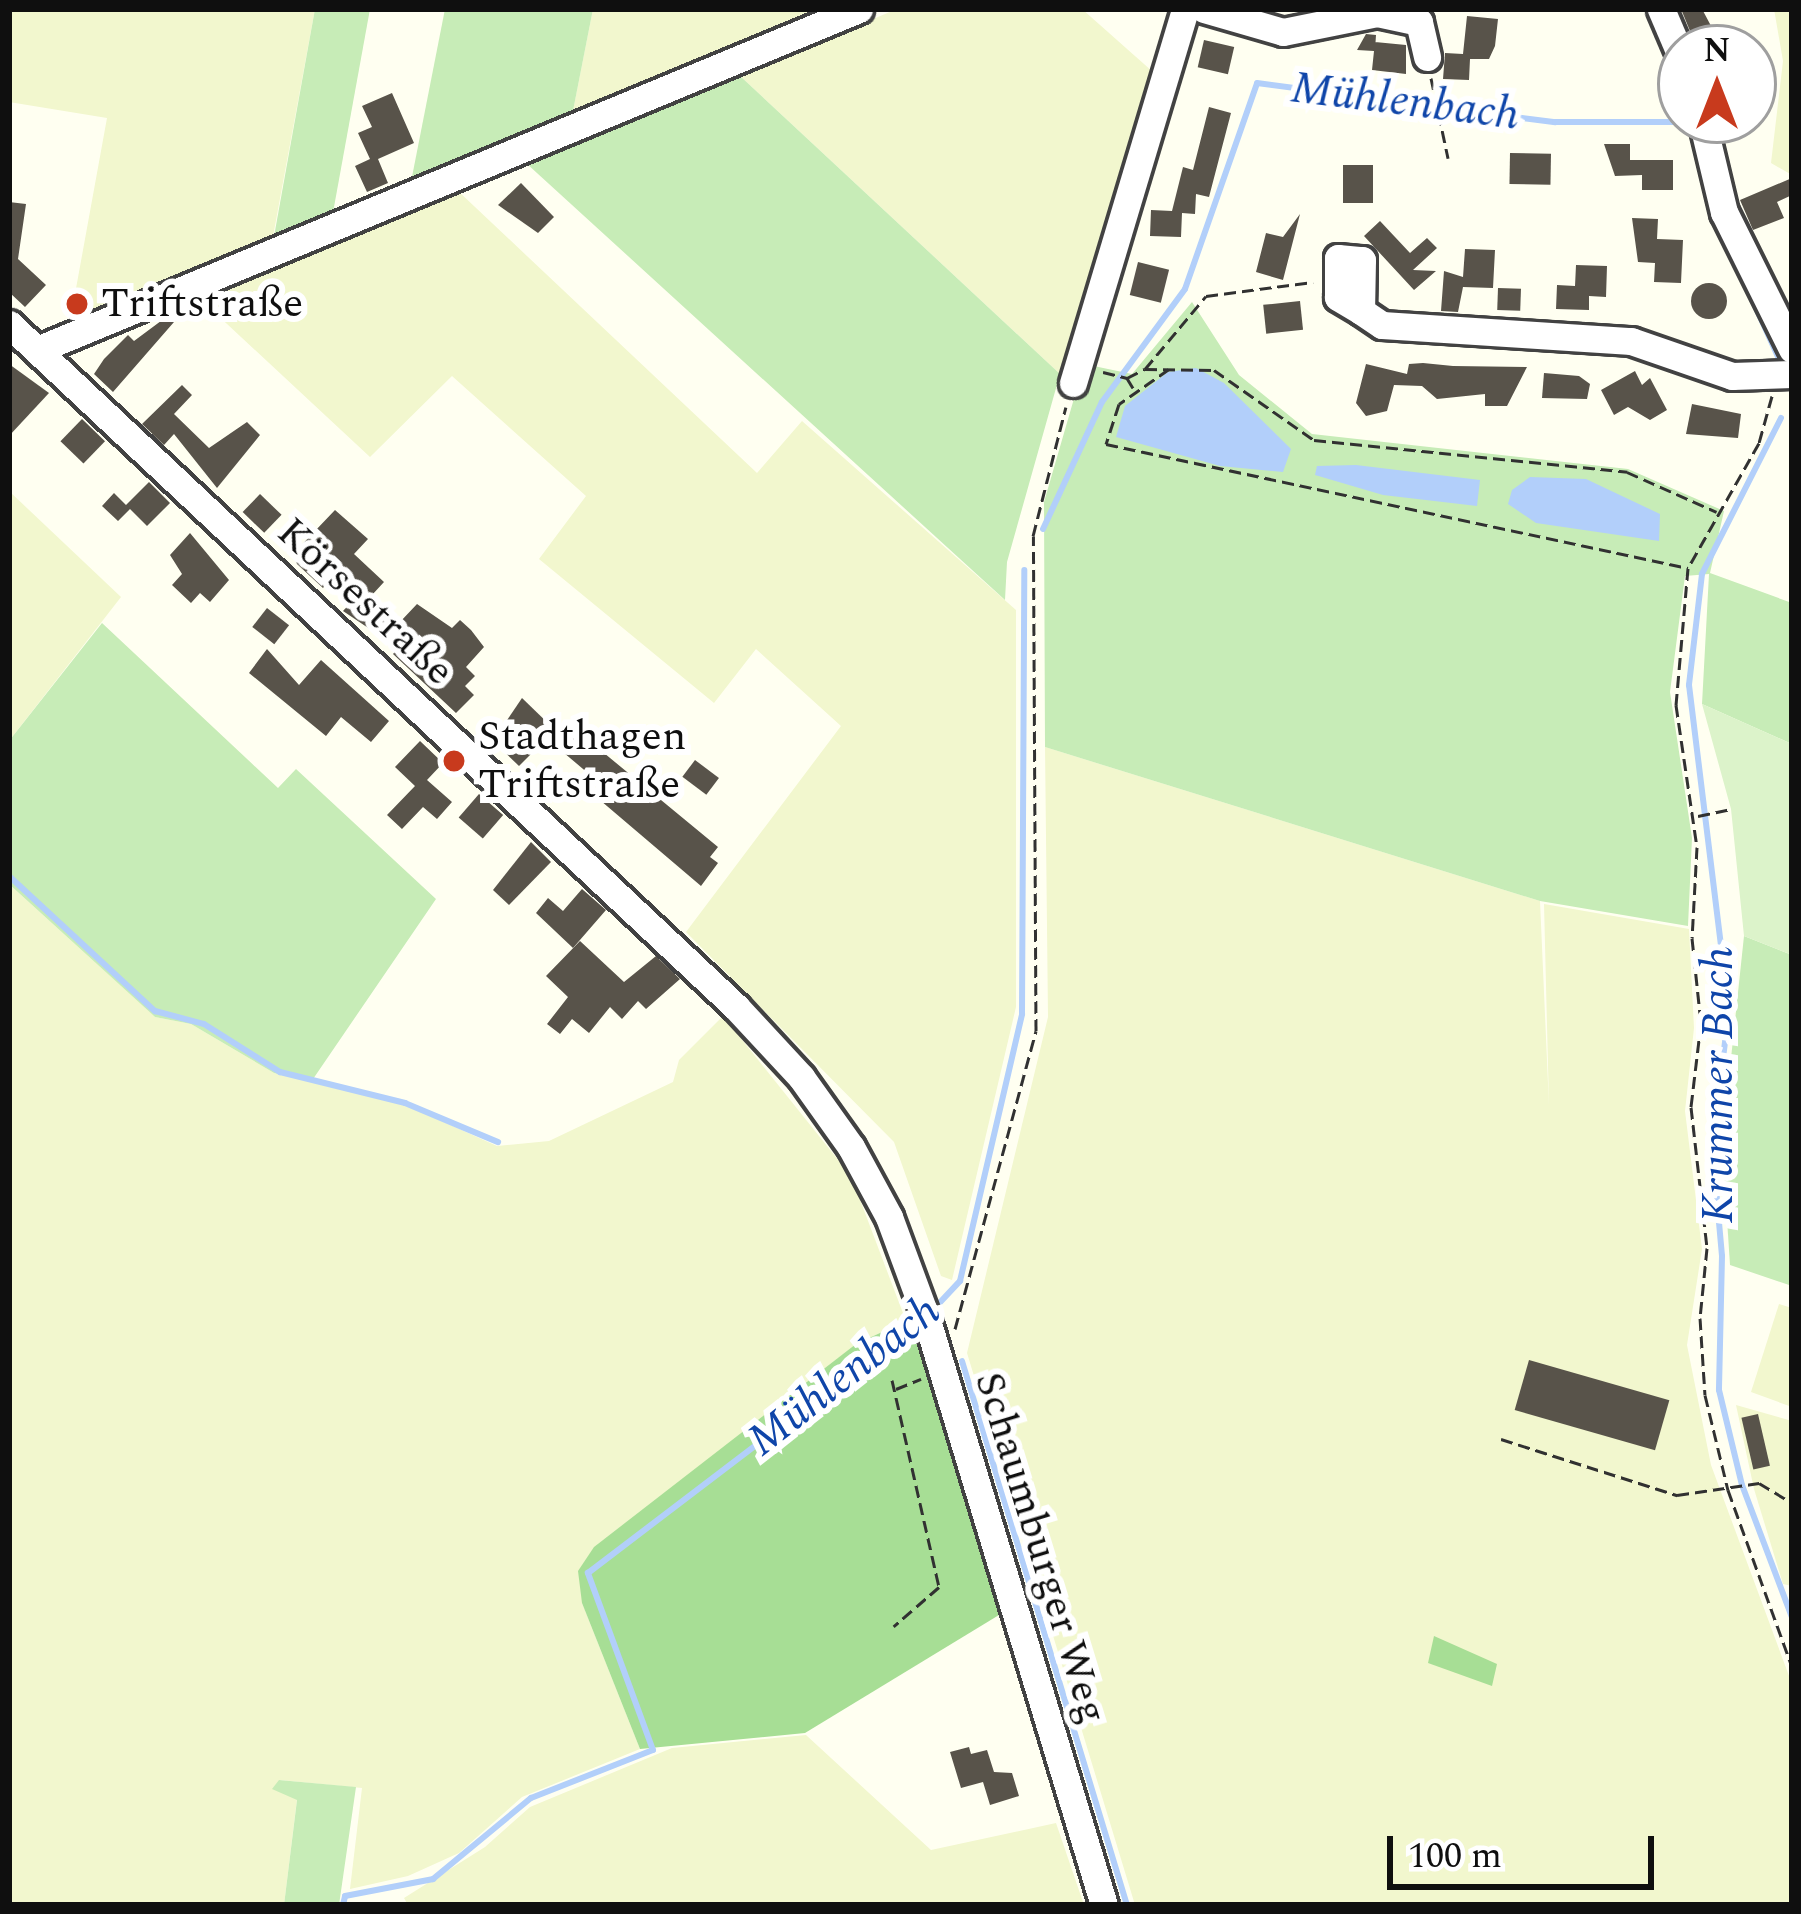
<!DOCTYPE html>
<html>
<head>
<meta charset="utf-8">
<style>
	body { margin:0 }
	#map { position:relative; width:1801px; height:1914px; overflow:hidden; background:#fffff1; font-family:Spectral,serif }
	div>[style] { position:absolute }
	.farmland>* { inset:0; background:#f2f7ce }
	.green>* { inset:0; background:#c7ecb7 }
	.forest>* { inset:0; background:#a7de95 }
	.pitch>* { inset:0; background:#dcf3ca }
	.water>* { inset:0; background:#b2cffa }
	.stream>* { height:6px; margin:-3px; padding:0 3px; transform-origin:3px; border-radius:3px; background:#b2cffa }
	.building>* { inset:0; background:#58534a; transform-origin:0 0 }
	.round { border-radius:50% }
	.path>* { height:3px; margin-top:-1.5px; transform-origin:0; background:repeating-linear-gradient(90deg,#313131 0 12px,transparent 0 18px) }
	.roads { filter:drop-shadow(3px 0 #424242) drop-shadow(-3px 0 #424242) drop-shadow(0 3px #424242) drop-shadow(0 -3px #424242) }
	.minor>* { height:27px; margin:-13.5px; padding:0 13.5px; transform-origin:13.5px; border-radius:13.5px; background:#fff }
	.dots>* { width:33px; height:33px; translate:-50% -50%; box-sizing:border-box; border:6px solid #fff; border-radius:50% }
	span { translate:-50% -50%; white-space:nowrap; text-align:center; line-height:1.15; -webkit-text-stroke:12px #fff; paint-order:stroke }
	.poi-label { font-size:42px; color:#0f0f0f }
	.left { translate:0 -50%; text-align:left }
	.street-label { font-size:42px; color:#0f0f0f }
	.water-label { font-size:45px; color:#0f45a9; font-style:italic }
	.frame { position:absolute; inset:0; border:12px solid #0f0f0f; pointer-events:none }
	.north { position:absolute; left:1657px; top:24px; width:120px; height:120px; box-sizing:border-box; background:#fff; border:3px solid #9f9f9f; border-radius:50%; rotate:0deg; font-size:33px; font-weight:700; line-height:48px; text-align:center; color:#0f0f0f }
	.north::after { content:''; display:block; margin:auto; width:42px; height:54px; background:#c83a1d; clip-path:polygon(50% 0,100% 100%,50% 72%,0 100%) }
	.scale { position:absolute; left:1387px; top:1836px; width:267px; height:54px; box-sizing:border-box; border:6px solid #0f0f0f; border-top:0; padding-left:15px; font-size:36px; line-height:42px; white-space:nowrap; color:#0f0f0f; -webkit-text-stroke:9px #fff; paint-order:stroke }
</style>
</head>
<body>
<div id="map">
	<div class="farmland">
		<div style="clip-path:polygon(9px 9px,315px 9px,272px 242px,79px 323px,84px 296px,75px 294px,107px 118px,9px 102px)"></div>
		<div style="clip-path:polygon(593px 9px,845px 9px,571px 121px)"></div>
		<div style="clip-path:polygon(897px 9px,1082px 9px,1153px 72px,1060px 374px,739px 75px)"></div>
		<div style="clip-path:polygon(1774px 9px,1792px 9px,1792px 175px,1771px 163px,1783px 61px)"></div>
		<div style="clip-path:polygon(457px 190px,757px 473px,802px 421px,1016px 610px,1016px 1007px,952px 1280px,941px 1276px,894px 1142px,686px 932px,841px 726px,756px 649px,714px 703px,539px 559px,586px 496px,452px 376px,370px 457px,197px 296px)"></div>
		<div style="clip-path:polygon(9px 491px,121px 597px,9px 741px)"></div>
		<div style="clip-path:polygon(1045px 747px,1540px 901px,1549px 1106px,1544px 904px,1689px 929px,1694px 1028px,1685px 1111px,1702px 1249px,1687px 1345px,1711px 1465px,1792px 1684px,1792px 1905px,1135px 1905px,967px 1353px,1048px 1017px)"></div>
		<div style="clip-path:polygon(9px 884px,155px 1017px,191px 1024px,274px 1073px,404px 1104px,497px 1146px,549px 1141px,673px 1082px,679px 1060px,723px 1016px,851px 1176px,906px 1321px,856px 1344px,582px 1603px,640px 1749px,522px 1797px,459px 1853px,408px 1876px,350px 1889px,362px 1788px,280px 1780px,297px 1799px,284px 1905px,9px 1905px)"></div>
		<div style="clip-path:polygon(1779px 1304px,1792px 1308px,1792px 1407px,1751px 1392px)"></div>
		<div style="clip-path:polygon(1736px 1405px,1792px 1421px,1792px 1586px,1783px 1584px,1754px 1489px)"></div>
		<div style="clip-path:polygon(806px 1735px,931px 1850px,1056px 1823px,1084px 1905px,408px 1905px,404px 1898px,485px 1847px,530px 1807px,672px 1748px)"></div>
	</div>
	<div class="green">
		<div style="clip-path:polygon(315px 9px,370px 9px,332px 218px,273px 242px)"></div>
		<div style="clip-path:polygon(445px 9px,593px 9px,571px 121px,410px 187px)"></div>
		<div style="clip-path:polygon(739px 75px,1060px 374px,1007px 562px,1005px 600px,526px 163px)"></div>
		<div style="clip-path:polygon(1192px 302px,1239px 375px,1312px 434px,1628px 469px,1724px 511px,1710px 573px,1792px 603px,1792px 744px,1702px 704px,1709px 574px,1685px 576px,1670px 692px,1692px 838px,1688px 926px,1540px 901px,1045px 747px,1044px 502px,1084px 364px,1132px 374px)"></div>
		<div style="clip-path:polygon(102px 623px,278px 788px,296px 769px,436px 899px,311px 1082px,274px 1073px,191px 1024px,155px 1017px,9px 884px,9px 741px)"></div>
		<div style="clip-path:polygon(1744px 936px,1792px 955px,1792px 1286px,1730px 1265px,1722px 1143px)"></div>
		<div style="clip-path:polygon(279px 1780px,356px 1787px,339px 1905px,284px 1905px,297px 1800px,272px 1789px)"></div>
	</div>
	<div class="forest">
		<div style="clip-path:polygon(906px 1321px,917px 1329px,999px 1615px,805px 1733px,640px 1749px,582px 1603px,578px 1571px,594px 1547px,856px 1344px)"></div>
		<div style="clip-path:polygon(1434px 1636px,1497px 1664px,1492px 1686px,1428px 1663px)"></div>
	</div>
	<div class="pitch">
		<div style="clip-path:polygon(1702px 704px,1792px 744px,1792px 955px,1744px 936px,1731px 809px)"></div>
	</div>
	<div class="water">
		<div style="clip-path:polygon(1196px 368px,1224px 383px,1291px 449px,1283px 472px,1220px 466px,1116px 437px,1125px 406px,1168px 372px)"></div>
		<div style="clip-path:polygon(1356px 465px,1480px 480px,1477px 506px,1383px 495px,1315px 475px,1317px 466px)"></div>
		<div style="clip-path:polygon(1530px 477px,1586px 479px,1660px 514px,1659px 541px,1536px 523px,1508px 504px,1512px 490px)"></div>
	</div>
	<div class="stream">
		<div style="left:1668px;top:56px;width:38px;rotate:70deg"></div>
		<div style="left:1752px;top:299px;width:68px;rotate:65.7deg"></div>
		<div style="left:1781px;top:418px;width:175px;rotate:116.9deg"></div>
		<div style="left:1702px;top:574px;width:112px;rotate:96.7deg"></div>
		<div style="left:1689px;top:685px;width:328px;rotate:83deg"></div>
		<div style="left:1729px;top:1011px;width:134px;rotate:97.3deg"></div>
		<div style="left:1712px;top:1144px;width:112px;rotate:84.9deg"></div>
		<div style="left:1722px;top:1256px;width:134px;rotate:91.3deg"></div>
		<div style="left:1719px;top:1390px;width:98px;rotate:76.4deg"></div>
		<div style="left:1742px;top:1485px;width:141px;rotate:69.3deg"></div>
		<div style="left:1043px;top:529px;width:140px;rotate:-65.1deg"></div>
		<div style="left:1102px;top:402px;width:140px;rotate:-53.7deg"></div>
		<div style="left:1185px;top:289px;width:218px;rotate:-70.7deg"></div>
		<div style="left:1257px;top:83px;width:301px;rotate:7.5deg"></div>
		<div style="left:1555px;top:122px;width:137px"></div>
		<div style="left:9px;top:876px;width:199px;rotate:42.8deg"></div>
		<div style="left:155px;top:1011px;width:51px;rotate:14.9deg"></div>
		<div style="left:204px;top:1024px;width:90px;rotate:32.3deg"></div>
		<div style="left:280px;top:1072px;width:129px;rotate:13.9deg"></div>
		<div style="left:405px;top:1103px;width:101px;rotate:22.8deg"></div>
		<div style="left:930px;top:1313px;width:44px;rotate:-46.8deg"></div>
		<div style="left:960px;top:1281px;width:274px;rotate:-76.9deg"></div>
		<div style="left:1022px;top:1014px;width:444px;rotate:-89.7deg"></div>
		<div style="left:962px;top:1361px;width:568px;rotate:73.13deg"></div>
		<div style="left:343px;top:1905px;width:9px;rotate:-77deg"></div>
		<div style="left:345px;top:1896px;width:90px;rotate:-10.9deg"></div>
		<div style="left:433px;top:1879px;width:127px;rotate:-39.6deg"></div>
		<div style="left:531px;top:1798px;width:131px;rotate:-21.5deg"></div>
		<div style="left:653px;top:1750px;width:189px;rotate:-110.2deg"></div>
		<div style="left:588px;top:1573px;width:416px;rotate:-37.3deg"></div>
	</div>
	<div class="building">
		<div style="clip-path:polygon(1681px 9px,1702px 9px,1719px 41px,1697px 48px)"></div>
		<div style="clip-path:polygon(1467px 16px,1498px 19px,1495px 46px,1489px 59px,1470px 59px,1469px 80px,1443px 79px,1445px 53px,1463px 54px)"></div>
		<div style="clip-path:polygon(1366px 34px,1376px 35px,1375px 50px,1375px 42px,1406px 45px,1406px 74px,1372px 70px,1374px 51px,1357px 50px)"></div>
		<div style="left:1204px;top:40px;width:31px;height:28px;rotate:13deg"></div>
		<div style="clip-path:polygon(392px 93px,414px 143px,378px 159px,388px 183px,367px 192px,355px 166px,370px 159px,358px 133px,372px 127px,362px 106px)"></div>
		<div style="clip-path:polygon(1209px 107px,1231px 113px,1209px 197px,1196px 194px,1195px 214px,1182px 213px,1181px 237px,1150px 236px,1151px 210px,1172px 211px,1183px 167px,1193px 170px)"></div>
		<div style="clip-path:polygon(1604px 144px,1630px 144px,1630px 160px,1673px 160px,1673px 190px,1642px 190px,1642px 175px,1615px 176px)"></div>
		<div style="left:1510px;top:153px;width:41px;height:31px;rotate:1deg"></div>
		<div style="left:1373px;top:165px;width:38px;height:30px;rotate:90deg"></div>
		<div style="clip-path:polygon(1792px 178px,1792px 195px,1777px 202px,1784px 218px,1753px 230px,1740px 200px)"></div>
		<div style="clip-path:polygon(521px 183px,554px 217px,538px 233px,498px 205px)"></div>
		<div style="clip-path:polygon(9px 202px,26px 204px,18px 259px,46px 285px,25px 307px,9px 292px)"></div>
		<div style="clip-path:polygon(1300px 214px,1283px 280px,1256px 272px,1266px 233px,1283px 237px)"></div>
		<div style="clip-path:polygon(1632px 218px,1658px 219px,1657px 239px,1683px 240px,1681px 283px,1654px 282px,1655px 263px,1638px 262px)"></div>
		<div style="clip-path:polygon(1380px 221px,1410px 253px,1427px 238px,1437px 248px,1413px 270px,1436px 271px,1414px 290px,1364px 236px)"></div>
		<div style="clip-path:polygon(1465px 249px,1495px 250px,1493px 288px,1463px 287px,1458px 312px,1441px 311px,1444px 271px,1463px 277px)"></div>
		<div style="left:1138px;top:262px;width:32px;height:34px;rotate:14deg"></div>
		<div style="clip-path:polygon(1576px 265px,1607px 266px,1606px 297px,1589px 296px,1589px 310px,1556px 309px,1557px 285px,1575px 286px)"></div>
		<div class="round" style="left:1691px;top:283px;width:36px;height:36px"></div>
		<div style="left:1498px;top:288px;width:23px;height:22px;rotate:2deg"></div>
		<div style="left:1300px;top:301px;width:29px;height:37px;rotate:84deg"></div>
		<div style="clip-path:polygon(169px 315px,174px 322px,113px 392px,94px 374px,104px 359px,128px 335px,134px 341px)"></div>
		<div style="clip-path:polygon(1423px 363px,1453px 366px,1527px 367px,1507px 406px,1485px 406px,1485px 394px,1437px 399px,1422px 386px,1394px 385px,1387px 411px,1366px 416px,1356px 403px,1366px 364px,1407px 374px,1409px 364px)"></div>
		<div style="clip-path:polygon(9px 364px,49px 393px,9px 436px)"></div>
		<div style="clip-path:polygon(1635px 371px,1642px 385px,1650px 378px,1667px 410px,1650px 420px,1628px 407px,1614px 415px,1601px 390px)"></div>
		<div style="clip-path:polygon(1544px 373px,1579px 376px,1590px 384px,1587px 399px,1542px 398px)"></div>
		<div style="clip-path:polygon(182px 385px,192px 395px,174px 414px,209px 448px,247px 422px,260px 435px,217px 488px,174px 434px,164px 445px,142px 424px)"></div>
		<div style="clip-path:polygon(1692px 404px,1741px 414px,1738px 438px,1686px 434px)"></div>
		<div style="left:82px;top:419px;width:32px;height:31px;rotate:44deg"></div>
		<div style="clip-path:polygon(149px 482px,170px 503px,147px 526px,130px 509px,118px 521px,102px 506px,114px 493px,126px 505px)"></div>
		<div style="left:260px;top:494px;width:30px;height:25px;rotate:44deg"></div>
		<div style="clip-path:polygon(335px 510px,368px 539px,354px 554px,384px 582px,372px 595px,342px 567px,323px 588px,297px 564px,293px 554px)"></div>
		<div style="clip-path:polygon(190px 533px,229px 580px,210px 602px,200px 593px,191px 603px,172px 585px,182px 574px,170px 555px)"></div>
		<div style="clip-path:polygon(364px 588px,400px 622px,417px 604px,452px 628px,460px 620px,471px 630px,484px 647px,466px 667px,475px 676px,465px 686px,474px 695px,456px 713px,393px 654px,398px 648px,343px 611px)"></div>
		<div style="left:267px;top:608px;width:28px;height:24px;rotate:38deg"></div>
		<div style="clip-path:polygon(267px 649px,299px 685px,321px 660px,389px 721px,371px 742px,341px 717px,326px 736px,249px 673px)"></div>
		<div style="clip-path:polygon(522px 698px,555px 730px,519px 766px,493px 741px)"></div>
		<div style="clip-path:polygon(579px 721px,609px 746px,604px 753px,718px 847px,710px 857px,718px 863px,701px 886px,594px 795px,602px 785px,557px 747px)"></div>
		<div style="clip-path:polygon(420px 741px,443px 763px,427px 780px,452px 802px,437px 819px,423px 807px,402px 829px,387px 815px,415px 786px,395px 767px)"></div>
		<div style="left:695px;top:760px;width:30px;height:21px;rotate:37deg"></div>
		<div style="left:479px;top:794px;width:32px;height:31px;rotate:41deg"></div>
		<div style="clip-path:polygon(531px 842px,551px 862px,509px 905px,493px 890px)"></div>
		<div style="clip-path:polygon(582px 889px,606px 910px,573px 948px,536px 913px,548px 898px,563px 911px)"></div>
		<div style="clip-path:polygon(580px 941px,624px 982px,656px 956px,680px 979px,646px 1009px,638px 1001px,622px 1019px,610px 1007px,589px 1033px,572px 1019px,560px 1034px,547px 1024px,568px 997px,546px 976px)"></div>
		<div style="left:1529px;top:1360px;width:146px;height:52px;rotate:16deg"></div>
		<div style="left:1758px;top:1414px;width:53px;height:17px;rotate:77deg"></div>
		<div style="clip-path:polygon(969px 1747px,971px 1754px,987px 1750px,994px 1772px,1012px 1773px,1019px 1796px,990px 1805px,983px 1782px,961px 1788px,950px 1752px)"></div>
	</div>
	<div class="path">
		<div style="left:1431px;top:78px;width:82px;rotate:78deg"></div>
		<div style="left:1145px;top:369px;width:69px;rotate:0.8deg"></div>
		<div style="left:1214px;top:370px;width:122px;rotate:35deg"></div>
		<div style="left:1314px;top:440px;width:315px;rotate:5.8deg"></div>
		<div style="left:1627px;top:472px;width:98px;rotate:24deg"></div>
		<div style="left:1169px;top:369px;width:61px;rotate:145deg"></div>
		<div style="left:1119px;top:404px;width:42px;rotate:108deg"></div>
		<div style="left:1106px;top:444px;width:595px;rotate:12.03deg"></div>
		<div style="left:1103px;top:372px;width:25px;rotate:14deg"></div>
		<div style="left:1133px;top:388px;width:12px;rotate:-121deg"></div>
		<div style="left:1127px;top:378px;width:20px;rotate:-27deg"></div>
		<div style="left:1145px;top:369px;width:95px;rotate:-50.1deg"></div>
		<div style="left:1206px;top:296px;width:108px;rotate:-7.5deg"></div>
		<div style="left:1772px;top:396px;width:49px;rotate:105.5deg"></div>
		<div style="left:1759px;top:443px;width:144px;rotate:119.6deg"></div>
		<div style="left:1688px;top:568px;width:138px;rotate:95deg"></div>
		<div style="left:1676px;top:705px;width:144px;rotate:81.6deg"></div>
		<div style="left:1697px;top:847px;width:91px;rotate:93.1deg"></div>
		<div style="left:1692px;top:938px;width:85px;rotate:84deg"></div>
		<div style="left:1701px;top:1023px;width:85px;rotate:96.8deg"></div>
		<div style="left:1691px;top:1107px;width:142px;rotate:83.5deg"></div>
		<div style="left:1707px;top:1248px;width:70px;rotate:95.7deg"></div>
		<div style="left:1700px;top:1318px;width:77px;rotate:86.3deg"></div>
		<div style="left:1705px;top:1395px;width:98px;rotate:76.4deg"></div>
		<div style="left:1728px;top:1490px;width:188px;rotate:70.1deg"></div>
		<div style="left:1698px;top:816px;width:34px;rotate:-12deg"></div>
		<div style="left:955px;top:1329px;width:309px;rotate:-74.8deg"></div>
		<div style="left:1036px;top:1031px;width:495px;rotate:-90.3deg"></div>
		<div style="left:1033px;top:536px;width:133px;rotate:-75.7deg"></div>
		<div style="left:892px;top:1380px;width:212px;rotate:77.2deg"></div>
		<div style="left:939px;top:1587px;width:60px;rotate:139.1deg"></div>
		<div style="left:896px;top:1389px;width:27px;rotate:-22deg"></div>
		<div style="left:1501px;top:1439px;width:185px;rotate:17.7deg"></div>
		<div style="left:1677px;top:1495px;width:83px;rotate:-8.3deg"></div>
		<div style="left:1759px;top:1483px;width:39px;rotate:31deg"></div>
	</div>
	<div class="roads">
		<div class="minor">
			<div style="left:1204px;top:9px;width:82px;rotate:16.2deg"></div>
			<div style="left:1283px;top:32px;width:96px;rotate:-11.4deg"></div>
			<div style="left:1377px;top:13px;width:43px;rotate:12.1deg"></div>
			<div style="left:1419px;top:22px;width:36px;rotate:77deg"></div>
			<div style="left:1661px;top:9px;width:51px;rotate:66.9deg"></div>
			<div style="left:1702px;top:120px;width:95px;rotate:76.6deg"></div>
			<div style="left:1724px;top:212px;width:153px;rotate:63.6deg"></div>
			<div style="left:1361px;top:311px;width:27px;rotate:-149deg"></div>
			<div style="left:1338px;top:297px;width:39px;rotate:-90deg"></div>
			<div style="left:1338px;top:258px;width:24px;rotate:5deg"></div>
			<div style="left:1362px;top:260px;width:51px;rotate:91.1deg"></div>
			<div style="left:1361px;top:311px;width:25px;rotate:34deg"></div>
			<div style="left:1382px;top:325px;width:250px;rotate:3.7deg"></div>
			<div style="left:1631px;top:341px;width:107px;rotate:19.1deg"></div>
			<div style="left:1732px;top:376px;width:60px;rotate:-1.9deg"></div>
			<div style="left:9px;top:324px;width:998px;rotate:43.21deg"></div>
			<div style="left:736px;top:1007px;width:96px;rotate:47.1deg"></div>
			<div style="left:801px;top:1077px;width:86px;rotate:54.5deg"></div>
			<div style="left:851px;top:1147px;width:80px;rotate:61.5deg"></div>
			<div style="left:889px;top:1217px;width:110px;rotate:69.7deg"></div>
			<div style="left:927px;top:1320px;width:611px;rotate:73.17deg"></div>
			<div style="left:37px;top:350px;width:890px;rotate:-22.53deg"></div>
			<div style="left:1073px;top:383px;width:390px;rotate:-73.3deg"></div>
		</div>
	</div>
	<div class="dots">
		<div style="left:77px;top:304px;background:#c83a1d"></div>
		<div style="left:454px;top:761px;background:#c83a1d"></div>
	</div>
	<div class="poi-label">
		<span class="left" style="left:101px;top:304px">Triftstraße</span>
		<span class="left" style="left:478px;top:761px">Stadthagen<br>Triftstraße</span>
	</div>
	<div class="street-label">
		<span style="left:365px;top:602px;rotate:43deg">Körsestraße</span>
		<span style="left:1040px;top:1548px;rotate:73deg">Schaumburger Weg</span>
	</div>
	<div class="water-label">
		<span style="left:1405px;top:102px;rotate:7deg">Mühlenbach</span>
		<span style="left:1719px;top:1085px;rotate:-90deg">Krummer Bach</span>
		<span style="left:844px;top:1376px;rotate:-38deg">Mühlenbach</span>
	</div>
	<div class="frame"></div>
	<div class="north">N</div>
	<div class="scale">100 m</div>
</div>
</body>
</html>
